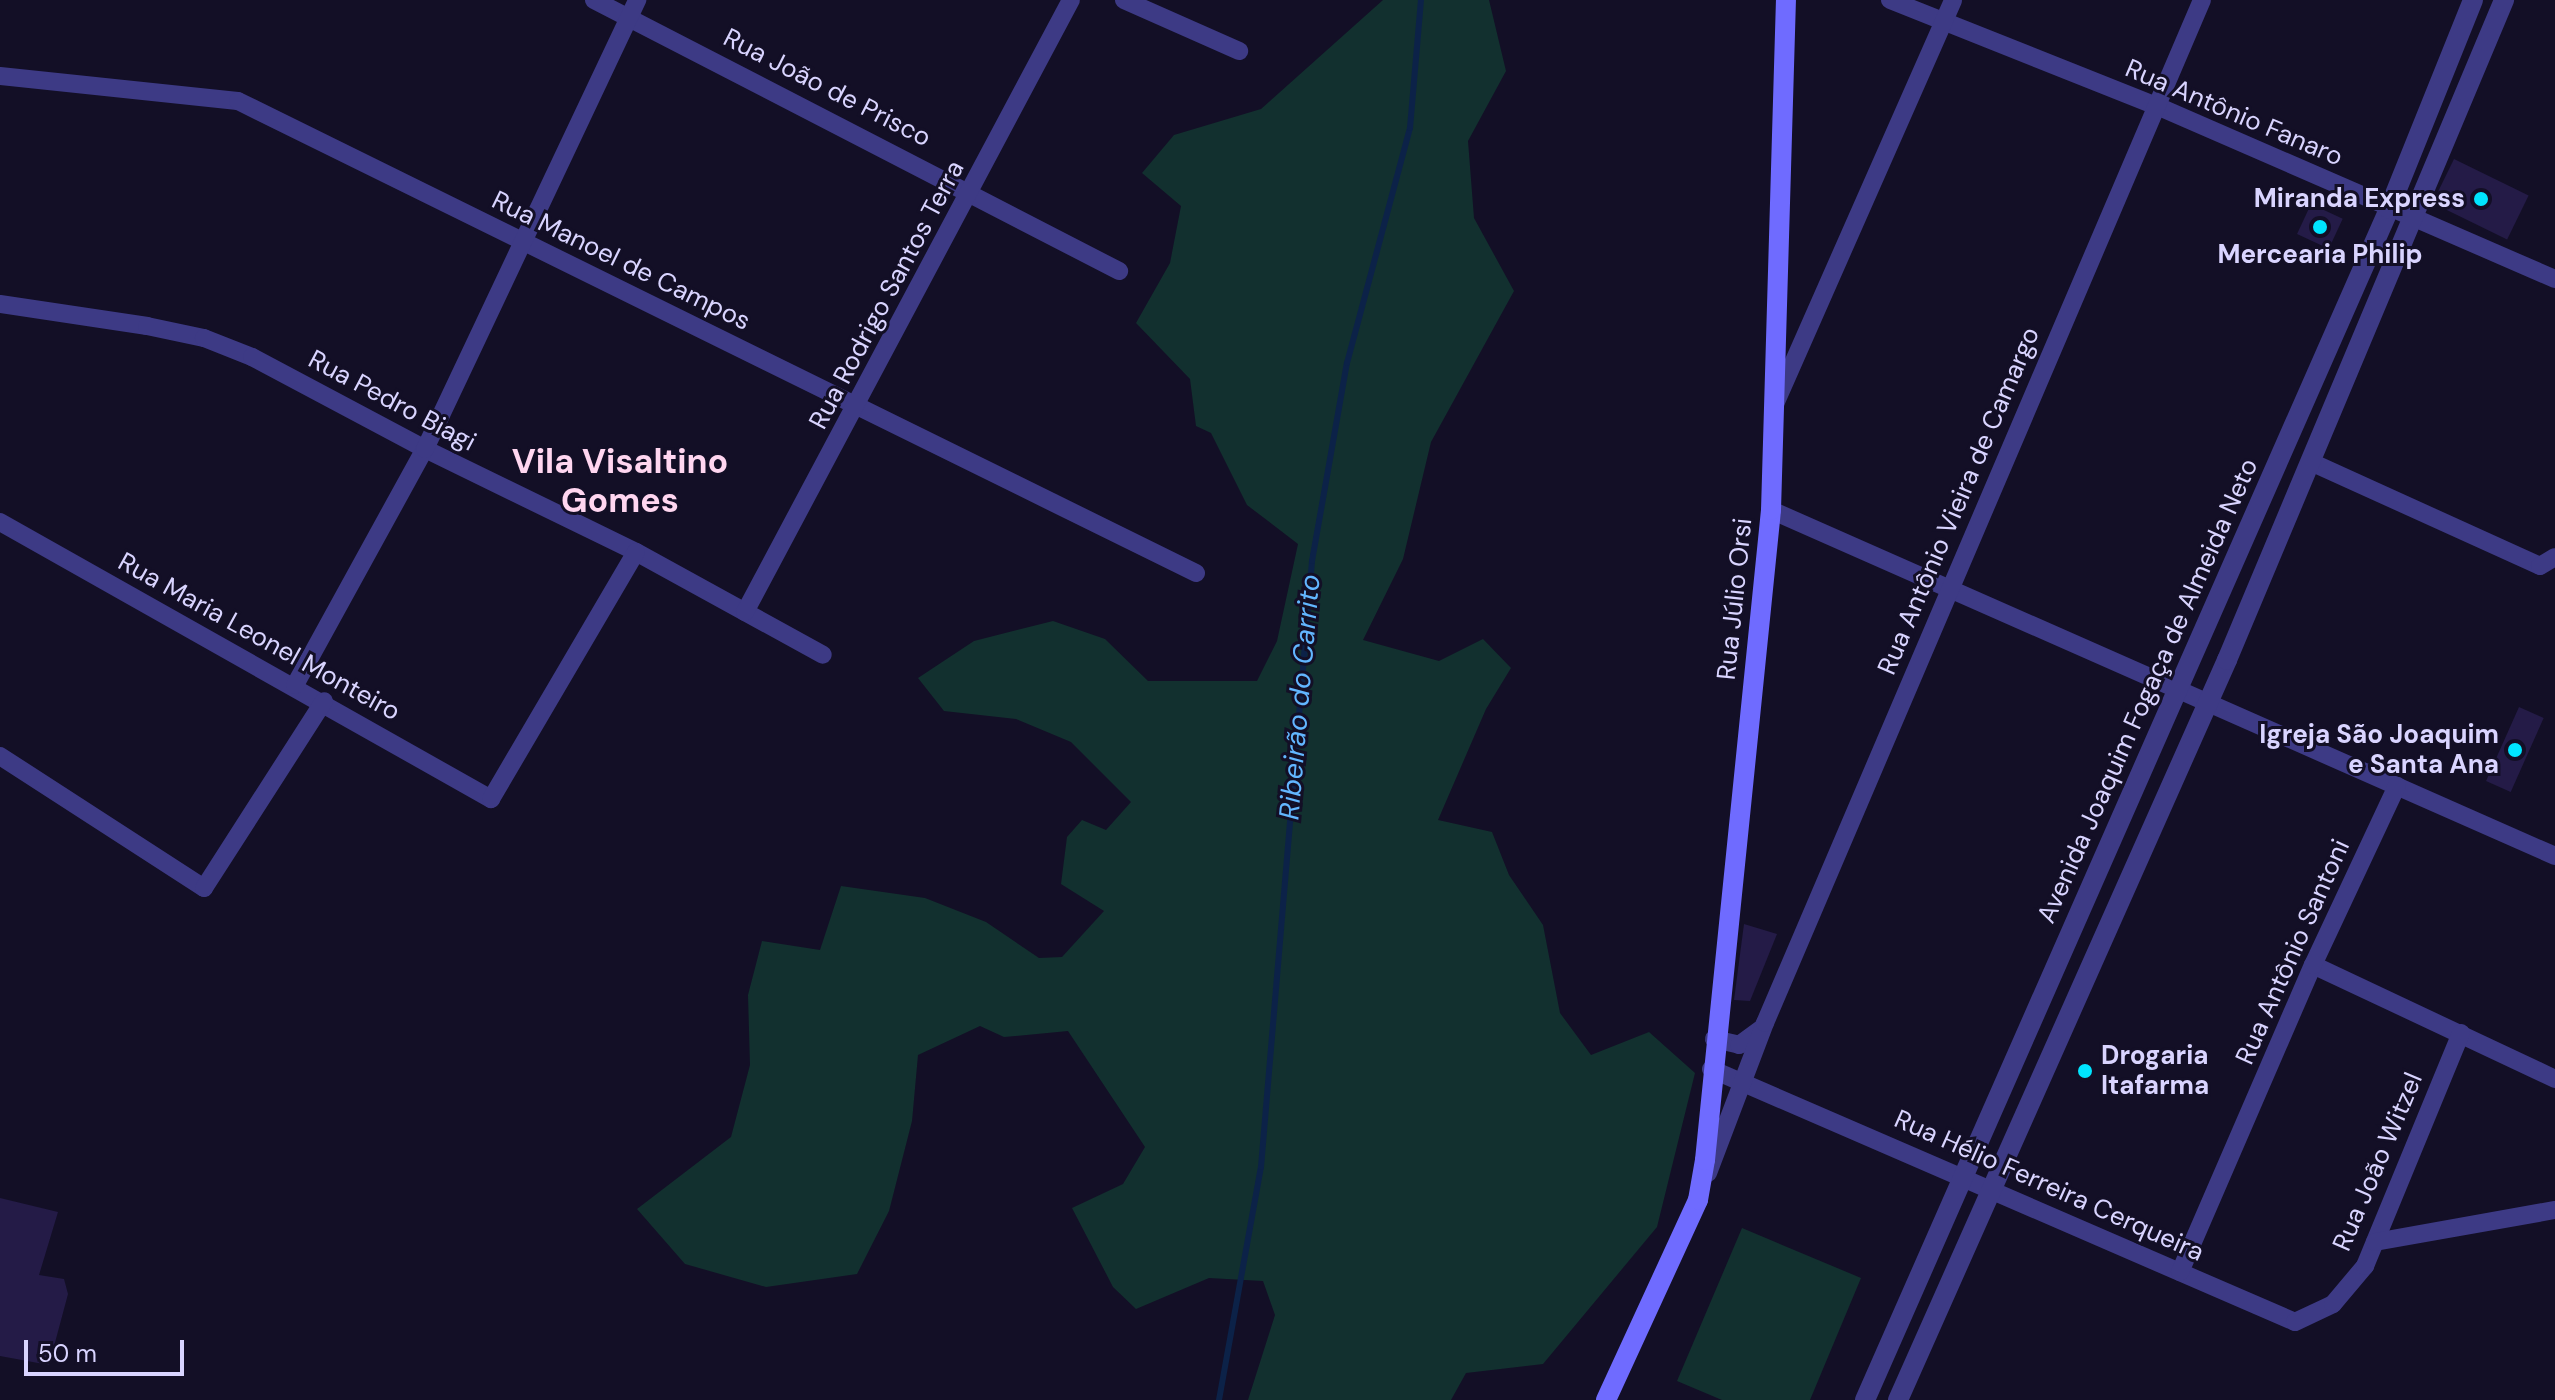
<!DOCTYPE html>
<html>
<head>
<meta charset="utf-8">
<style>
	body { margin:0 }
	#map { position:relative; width:2555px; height:1400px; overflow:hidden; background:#130f26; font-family:"DM Sans",sans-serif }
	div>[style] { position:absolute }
	.green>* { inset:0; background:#12302f }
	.stream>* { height:6px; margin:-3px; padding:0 3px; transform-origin:3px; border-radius:3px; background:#0c2248 }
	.building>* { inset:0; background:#241b47; transform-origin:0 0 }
	.minor>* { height:18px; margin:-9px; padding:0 9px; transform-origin:9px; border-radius:9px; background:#3d3a85 }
	.tertiary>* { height:20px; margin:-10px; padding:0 10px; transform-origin:10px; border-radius:10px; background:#3d3a85 }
	.secondary>* { height:20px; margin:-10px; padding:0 10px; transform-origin:10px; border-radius:10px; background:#6f6bff }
	.dots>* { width:22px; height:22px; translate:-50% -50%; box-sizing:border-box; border:4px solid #130f26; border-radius:50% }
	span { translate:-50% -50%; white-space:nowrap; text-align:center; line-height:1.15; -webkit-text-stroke:6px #130f26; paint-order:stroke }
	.street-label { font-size:26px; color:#d9d4ff }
	.poi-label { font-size:26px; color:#d9d4ff; font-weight:700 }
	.right { translate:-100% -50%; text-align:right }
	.left { translate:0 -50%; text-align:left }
	.water-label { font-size:28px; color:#62b6ff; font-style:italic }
	.district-label { font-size:34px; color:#ffd6f0; font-weight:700 }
	.scale { position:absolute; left:24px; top:1340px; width:160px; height:36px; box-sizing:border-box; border:4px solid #d9d4ff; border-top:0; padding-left:10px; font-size:24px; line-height:28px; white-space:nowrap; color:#d9d4ff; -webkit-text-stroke:6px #130f26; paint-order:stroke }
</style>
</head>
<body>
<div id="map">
	<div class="green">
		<div style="clip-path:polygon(1383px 0,1489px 0,1506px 71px,1468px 141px,1474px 218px,1514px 291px,1431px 442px,1403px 559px,1363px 640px,1439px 661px,1483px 639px,1511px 668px,1486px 709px,1438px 820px,1492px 832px,1509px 875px,1543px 925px,1560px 1013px,1591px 1055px,1649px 1032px,1695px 1073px,1657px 1227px,1543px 1364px,1466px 1373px,1451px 1400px,1248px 1400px,1275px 1315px,1263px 1281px,1209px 1278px,1136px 1309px,1113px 1287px,1072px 1208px,1123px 1184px,1145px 1147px,1068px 1031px,1004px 1037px,980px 1026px,918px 1055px,912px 1121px,889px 1211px,857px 1274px,766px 1287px,685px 1264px,637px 1209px,731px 1137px,750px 1065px,748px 995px,762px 941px,820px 950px,841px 886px,925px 898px,986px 922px,1039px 958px,1062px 957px,1104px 911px,1061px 884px,1067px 837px,1082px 820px,1106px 830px,1131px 802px,1071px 742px,1016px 719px,944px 711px,918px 678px,974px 641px,1053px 621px,1105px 639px,1148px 681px,1257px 681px,1277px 641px,1298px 544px,1247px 505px,1211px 433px,1196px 426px,1190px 379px,1136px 323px,1170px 263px,1181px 206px,1142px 173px,1174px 135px,1261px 109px)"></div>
		<div style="clip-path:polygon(1742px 1228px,1861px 1278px,1810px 1400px,1722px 1400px,1677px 1381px)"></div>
	</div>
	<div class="stream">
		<div style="left:1219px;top:1400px;width:237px;rotate:-79.8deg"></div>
		<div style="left:1261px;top:1167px;width:608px;rotate:-85.19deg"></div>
		<div style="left:1312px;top:561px;width:201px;rotate:-80deg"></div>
		<div style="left:1347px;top:363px;width:243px;rotate:-75deg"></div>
		<div style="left:1410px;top:128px;width:128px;rotate:-85.1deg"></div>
	</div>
	<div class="building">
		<div style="left:2454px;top:159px;width:83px;height:49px;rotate:26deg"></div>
		<div style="left:2311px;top:204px;width:35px;height:33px;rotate:25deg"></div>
		<div style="left:2519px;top:707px;width:27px;height:81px;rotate:24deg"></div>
		<div style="clip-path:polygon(1744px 924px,1777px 934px,1750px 1001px,1734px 1000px)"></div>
		<div style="clip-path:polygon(0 1198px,58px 1212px,39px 1275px,64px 1279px,68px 1294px,49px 1365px,0 1356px)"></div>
	</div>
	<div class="minor">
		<div style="left:594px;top:0;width:591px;rotate:27.3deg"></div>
		<div style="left:1124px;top:0;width:126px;rotate:23.9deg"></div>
		<div style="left:1890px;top:0;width:287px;rotate:21.7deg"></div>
		<div style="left:2157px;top:106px;width:434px;rotate:23.5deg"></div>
		<div style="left:0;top:76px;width:239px;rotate:6deg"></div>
		<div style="left:238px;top:101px;width:1068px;rotate:26.23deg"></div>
		<div style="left:0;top:304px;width:149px;rotate:8.5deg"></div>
		<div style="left:147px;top:326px;width:58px;rotate:11.9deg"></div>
		<div style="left:204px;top:338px;width:52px;rotate:21.6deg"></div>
		<div style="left:252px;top:357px;width:196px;rotate:28deg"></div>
		<div style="left:425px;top:449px;width:235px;rotate:26deg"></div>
		<div style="left:636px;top:552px;width:213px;rotate:28.8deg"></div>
		<div style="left:1775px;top:404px;width:441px;rotate:-66.2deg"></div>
		<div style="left:2313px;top:463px;width:249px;rotate:24.4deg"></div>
		<div style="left:2540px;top:566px;width:17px;rotate:-31deg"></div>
		<div style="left:1771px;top:510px;width:857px;rotate:23.81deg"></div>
		<div style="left:0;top:522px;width:564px;rotate:29.43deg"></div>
		<div style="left:491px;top:799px;width:286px;rotate:-59.6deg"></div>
		<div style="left:745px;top:612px;width:693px;rotate:-61.96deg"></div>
		<div style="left:295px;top:685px;width:269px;rotate:-61.2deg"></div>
		<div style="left:425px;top:449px;width:497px;rotate:-64.7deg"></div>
		<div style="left:0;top:756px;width:243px;rotate:32.9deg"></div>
		<div style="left:204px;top:888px;width:222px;rotate:-57.3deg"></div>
		<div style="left:2313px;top:965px;width:268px;rotate:25.2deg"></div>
		<div style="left:1714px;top:1039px;width:26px;rotate:13deg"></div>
		<div style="left:1739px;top:1045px;width:27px;rotate:-36deg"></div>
		<div style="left:1711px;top:1069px;width:636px;rotate:23.42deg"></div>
		<div style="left:2295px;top:1322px;width:42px;rotate:-25.3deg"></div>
		<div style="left:2333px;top:1304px;width:50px;rotate:-49.9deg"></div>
		<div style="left:2365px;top:1266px;width:252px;rotate:-67.6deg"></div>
		<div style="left:1708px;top:1173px;width:160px;rotate:-69.2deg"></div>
		<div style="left:1765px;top:1023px;width:1112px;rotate:-66.87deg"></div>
		<div style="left:2375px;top:1242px;width:183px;rotate:-10.1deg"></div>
		<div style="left:2180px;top:1272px;width:335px;rotate:-66.6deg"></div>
		<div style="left:2313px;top:965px;width:198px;rotate:-64.9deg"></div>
	</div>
	<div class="tertiary">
		<div style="left:1865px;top:1400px;width:1301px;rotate:-66.25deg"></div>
		<div style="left:2389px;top:209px;width:225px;rotate:-68.1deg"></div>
		<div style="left:1898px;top:1400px;width:810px;rotate:-66.03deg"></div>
		<div style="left:2227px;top:660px;width:716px;rotate:-67.23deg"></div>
	</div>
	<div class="secondary">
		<div style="left:1606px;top:1400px;width:220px;rotate:-65.3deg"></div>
		<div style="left:1698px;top:1200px;width:41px;rotate:-80.1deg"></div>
		<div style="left:1705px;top:1160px;width:653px;rotate:-84.2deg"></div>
		<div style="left:1771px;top:510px;width:510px;rotate:-88.32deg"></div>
	</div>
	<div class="dots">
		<div style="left:2481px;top:199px;background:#00e5ff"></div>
		<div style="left:2320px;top:227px;background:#00e5ff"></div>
		<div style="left:2515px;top:750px;background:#00e5ff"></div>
		<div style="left:2085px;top:1071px;background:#00e5ff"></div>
	</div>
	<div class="street-label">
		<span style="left:827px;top:88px;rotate:27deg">Rua João de Prisco</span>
		<span style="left:2234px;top:113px;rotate:23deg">Rua Antônio Fanaro</span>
		<span style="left:621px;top:261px;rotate:26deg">Rua Manoel de Campos</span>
		<span style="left:887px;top:295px;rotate:-62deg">Rua Rodrigo Santos Terra</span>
		<span style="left:392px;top:401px;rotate:28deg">Rua Pedro Biagi</span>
		<span style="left:1959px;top:501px;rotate:-67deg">Rua Antônio Vieira de Camargo</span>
		<span style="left:1735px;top:599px;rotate:-84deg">Rua Júlio Orsi</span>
		<span style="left:259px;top:637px;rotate:29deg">Rua Maria Leonel Monteiro</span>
		<span style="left:2148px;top:691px;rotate:-66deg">Avenida Joaquim Fogaça de Almeida Neto</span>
		<span style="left:2293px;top:952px;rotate:-66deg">Rua Antônio Santoni</span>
		<span style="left:2378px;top:1162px;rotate:-67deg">Rua João Witzel</span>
		<span style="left:2049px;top:1186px;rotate:24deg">Rua Hélio Ferreira Cerqueira</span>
	</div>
	<div class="poi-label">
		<span class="right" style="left:2465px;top:199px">Miranda Express</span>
		<span style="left:2320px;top:255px">Mercearia Philip</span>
		<span class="right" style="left:2499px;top:750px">Igreja São Joaquim<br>e Santa Ana</span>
		<span class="left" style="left:2101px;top:1071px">Drogaria<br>Itafarma</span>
	</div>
	<div class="water-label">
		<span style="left:1300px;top:697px;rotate:-85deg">Ribeirão do Carrito</span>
	</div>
	<div class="district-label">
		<span style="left:620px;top:481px">Vila Visaltino<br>Gomes</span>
	</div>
	<div class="scale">50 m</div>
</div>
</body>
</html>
